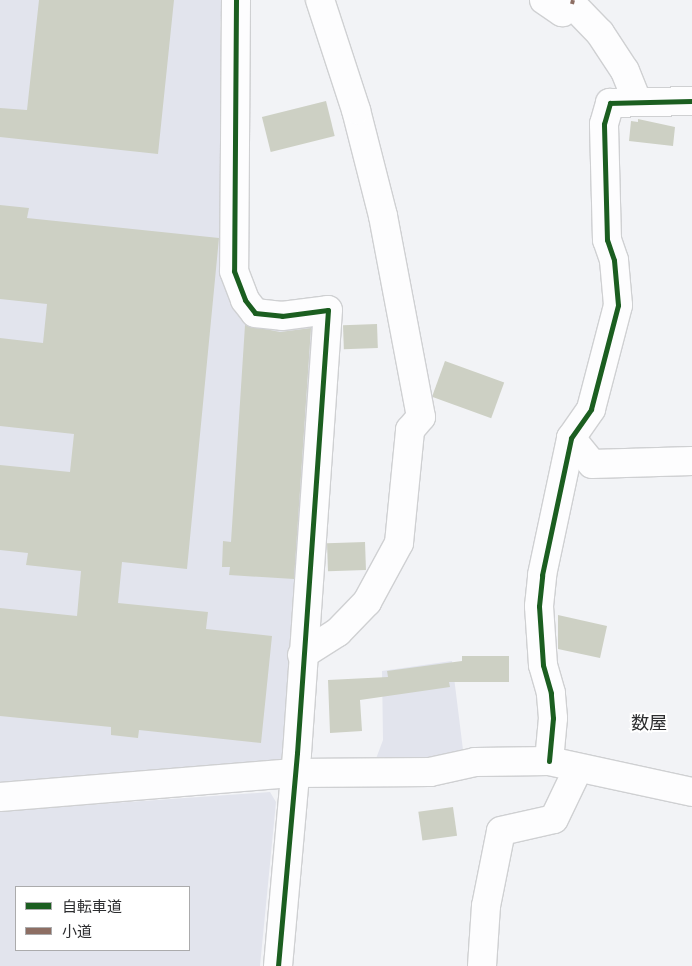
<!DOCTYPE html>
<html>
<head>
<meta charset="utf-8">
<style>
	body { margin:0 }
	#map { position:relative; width:692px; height:966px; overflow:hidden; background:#f2f3f6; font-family:Roboto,"Noto Sans JP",sans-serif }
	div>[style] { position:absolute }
	.built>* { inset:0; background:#e2e4ed }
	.building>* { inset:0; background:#cdd0c4; transform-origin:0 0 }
	.roads { filter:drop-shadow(1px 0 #cfd0d2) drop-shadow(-1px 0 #cfd0d2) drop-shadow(0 1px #cfd0d2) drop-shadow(0 -1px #cfd0d2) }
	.minor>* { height:28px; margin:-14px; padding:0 14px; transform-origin:14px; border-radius:14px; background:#fdfdfe }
	.quiet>* { height:4px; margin-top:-2px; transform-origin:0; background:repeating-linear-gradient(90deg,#8d6e63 0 8px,transparent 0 12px) }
	.cycleway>* { height:5px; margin:-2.5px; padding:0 2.5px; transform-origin:2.5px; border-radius:2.5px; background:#1b5e20 }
	span { translate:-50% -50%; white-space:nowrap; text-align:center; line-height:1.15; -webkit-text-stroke:4px #fff; paint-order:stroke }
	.quarter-label { font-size:18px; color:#2c2d2f }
	.legend { position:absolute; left:15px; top:886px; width:175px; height:65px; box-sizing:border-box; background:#fff; border:1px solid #ababac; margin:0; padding:6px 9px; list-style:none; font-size:15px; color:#2c2d2f }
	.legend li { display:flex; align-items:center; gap:10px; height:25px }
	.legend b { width:25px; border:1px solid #ababac }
</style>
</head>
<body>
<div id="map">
	<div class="built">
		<div style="clip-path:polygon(0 0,223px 0,220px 24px,228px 274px,243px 309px,324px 318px,289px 766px,0 788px)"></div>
		<div style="clip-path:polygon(452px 661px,464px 758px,374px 764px,383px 740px,382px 671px)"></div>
		<div style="clip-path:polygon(evenodd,270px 792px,276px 802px,260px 966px,0 966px,0 811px,270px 792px,16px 887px,189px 887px,189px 950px,16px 950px,16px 887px)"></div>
	</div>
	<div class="building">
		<div style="clip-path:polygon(39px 0,174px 0,158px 154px,0 137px,0 108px,27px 110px)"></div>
		<div style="left:326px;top:101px;width:36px;height:66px;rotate:76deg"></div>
		<div style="clip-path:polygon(638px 119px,675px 127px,673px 146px,629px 141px,631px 121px,638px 122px)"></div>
		<div style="clip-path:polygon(0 205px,29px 208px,27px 218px,219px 238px,187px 569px,122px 562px,118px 603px,208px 612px,206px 629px,272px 636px,261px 743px,139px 730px,138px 738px,111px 735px,111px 727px,0 716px,0 608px,77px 616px,81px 571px,26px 565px,28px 553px,0 550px,0 465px,70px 472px,74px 434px,0 426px,0 338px,43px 343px,47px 304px,0 299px)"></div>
		<div style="left:377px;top:324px;width:24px;height:34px;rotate:88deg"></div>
		<div style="clip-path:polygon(245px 325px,280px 332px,311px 328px,294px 579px,229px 575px,230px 567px,222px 567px,223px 541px,231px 542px)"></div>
		<div style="left:445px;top:361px;width:63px;height:38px;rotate:20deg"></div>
		<div style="left:365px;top:542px;width:28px;height:38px;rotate:88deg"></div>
		<div style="clip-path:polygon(558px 615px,607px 626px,600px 658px,558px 649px)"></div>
		<div style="clip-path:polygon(462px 656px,509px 656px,509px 682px,449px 682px,450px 687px,360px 700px,362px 731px,330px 733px,328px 680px,388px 677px,387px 671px,462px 661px)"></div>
		<div style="left:453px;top:807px;width:29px;height:35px;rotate:82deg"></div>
	</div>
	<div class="roads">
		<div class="minor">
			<div style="left:236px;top:0;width:271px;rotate:90.4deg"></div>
			<div style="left:234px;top:271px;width:31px;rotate:69deg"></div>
			<div style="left:245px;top:300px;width:16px;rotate:52deg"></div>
			<div style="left:255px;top:313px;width:27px;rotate:6deg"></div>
			<div style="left:282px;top:316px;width:46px;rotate:-7.4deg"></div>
			<div style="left:328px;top:310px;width:444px;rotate:94deg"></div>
			<div style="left:297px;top:753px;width:214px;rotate:95.1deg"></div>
			<div style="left:544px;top:0;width:22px;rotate:34deg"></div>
			<div style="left:562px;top:12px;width:13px;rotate:-39deg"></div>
			<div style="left:568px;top:0;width:46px;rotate:45.9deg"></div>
			<div style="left:600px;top:33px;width:45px;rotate:56.7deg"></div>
			<div style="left:625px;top:71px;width:32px;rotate:68deg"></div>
			<div style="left:571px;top:438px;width:33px;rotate:51deg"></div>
			<div style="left:592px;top:464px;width:100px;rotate:-1.7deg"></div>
			<div style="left:302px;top:655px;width:43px;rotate:-32.6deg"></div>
			<div style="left:338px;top:632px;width:42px;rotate:-46deg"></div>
			<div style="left:367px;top:602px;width:67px;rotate:-61.5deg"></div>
			<div style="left:399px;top:543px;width:114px;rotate:-84.4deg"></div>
			<div style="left:410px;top:430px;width:17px;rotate:-50deg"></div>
			<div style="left:421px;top:417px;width:205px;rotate:-100.7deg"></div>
			<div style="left:383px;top:216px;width:109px;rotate:-104.3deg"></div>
			<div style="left:356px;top:110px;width:116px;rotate:-108.1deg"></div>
			<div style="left:549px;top:761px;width:43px;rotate:-84.7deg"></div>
			<div style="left:553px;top:718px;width:25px;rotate:-95deg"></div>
			<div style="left:551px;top:693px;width:29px;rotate:-106deg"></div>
			<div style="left:543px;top:665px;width:59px;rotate:-93.9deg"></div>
			<div style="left:539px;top:606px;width:31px;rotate:-84deg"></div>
			<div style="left:542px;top:575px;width:140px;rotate:-78deg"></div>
			<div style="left:571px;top:438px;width:35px;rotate:-55deg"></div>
			<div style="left:591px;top:409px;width:107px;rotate:-75.4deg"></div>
			<div style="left:618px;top:305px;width:45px;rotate:-95.1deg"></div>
			<div style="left:614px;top:260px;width:21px;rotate:-109deg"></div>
			<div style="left:607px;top:240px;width:116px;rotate:-91.5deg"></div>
			<div style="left:604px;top:124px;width:22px;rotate:-74deg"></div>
			<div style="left:610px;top:103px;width:82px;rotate:-1.4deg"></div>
			<div style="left:0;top:797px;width:295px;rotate:-4.7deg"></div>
			<div style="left:294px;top:773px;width:136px;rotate:-0.4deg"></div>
			<div style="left:430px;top:772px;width:46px;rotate:-12.5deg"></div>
			<div style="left:475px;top:762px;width:74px;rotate:-0.8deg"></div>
			<div style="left:549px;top:761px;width:146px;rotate:12.2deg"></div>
			<div style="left:482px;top:966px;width:60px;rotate:-86.2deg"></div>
			<div style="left:486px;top:906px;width:76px;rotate:-78.7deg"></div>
			<div style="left:501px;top:831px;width:54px;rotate:-12.8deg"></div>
			<div style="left:554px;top:819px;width:55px;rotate:-64.4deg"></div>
		</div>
	</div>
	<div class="quiet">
		<div style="left:572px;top:4px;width:4px;rotate:-76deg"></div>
	</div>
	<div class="cycleway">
		<div style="left:236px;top:0;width:271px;rotate:90.4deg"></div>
		<div style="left:234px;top:271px;width:31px;rotate:69deg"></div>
		<div style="left:245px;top:300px;width:16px;rotate:52deg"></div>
		<div style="left:255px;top:313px;width:27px;rotate:6deg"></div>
		<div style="left:282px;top:316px;width:46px;rotate:-7.4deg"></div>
		<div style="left:328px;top:310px;width:444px;rotate:94deg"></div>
		<div style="left:297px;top:753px;width:214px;rotate:95.1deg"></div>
		<div style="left:549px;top:761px;width:43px;rotate:-84.7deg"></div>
		<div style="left:553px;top:718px;width:25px;rotate:-95deg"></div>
		<div style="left:551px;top:693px;width:29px;rotate:-106deg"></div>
		<div style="left:543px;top:665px;width:59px;rotate:-93.9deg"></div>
		<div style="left:539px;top:606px;width:31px;rotate:-84deg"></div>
		<div style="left:542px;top:575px;width:140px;rotate:-78deg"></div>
		<div style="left:571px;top:438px;width:35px;rotate:-55deg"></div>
		<div style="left:591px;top:409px;width:107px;rotate:-75.4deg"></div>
		<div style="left:618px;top:305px;width:45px;rotate:-95.1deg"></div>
		<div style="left:614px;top:260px;width:21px;rotate:-109deg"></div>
		<div style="left:607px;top:240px;width:116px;rotate:-91.5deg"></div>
		<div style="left:604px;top:124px;width:22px;rotate:-74deg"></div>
		<div style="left:610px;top:103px;width:82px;rotate:-1.4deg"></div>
	</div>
	<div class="quarter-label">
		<span style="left:649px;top:723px">数屋</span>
	</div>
	<ul class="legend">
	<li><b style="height:6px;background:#1b5e20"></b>自転車道</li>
	<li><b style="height:6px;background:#8d6e63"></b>小道</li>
	</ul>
</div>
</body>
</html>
